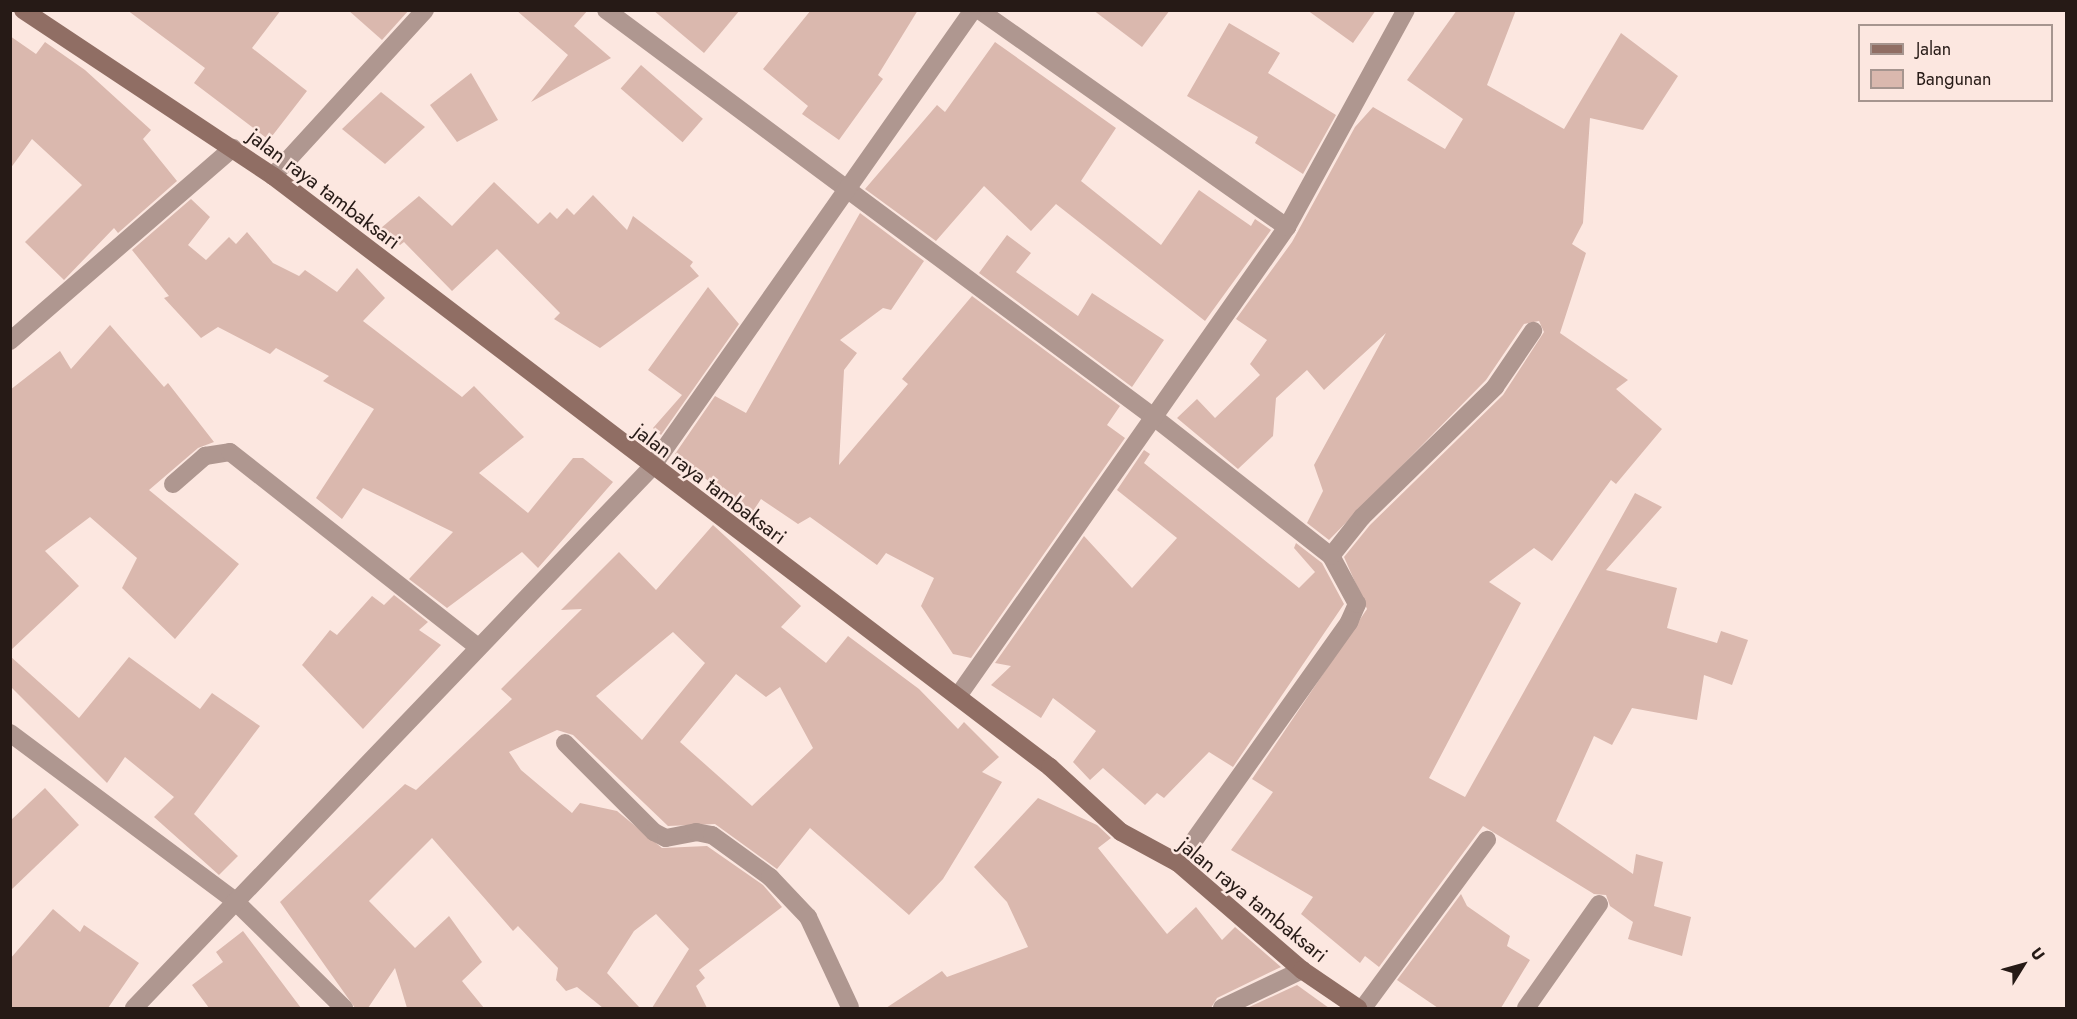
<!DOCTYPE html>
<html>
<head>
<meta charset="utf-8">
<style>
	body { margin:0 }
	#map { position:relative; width:2077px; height:1019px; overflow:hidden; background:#fce7e0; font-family:Jost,sans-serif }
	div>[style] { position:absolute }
	.building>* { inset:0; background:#dab8ae; transform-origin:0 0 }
	.street>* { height:18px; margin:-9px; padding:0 9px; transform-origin:9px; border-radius:9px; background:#af9790 }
	.secondary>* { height:18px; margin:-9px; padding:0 9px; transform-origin:9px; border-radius:9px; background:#906e64 }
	span { translate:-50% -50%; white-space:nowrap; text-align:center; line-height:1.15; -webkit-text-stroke:5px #fce7e0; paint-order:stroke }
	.street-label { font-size:21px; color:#261a16 }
	.frame { position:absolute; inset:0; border:12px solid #261a16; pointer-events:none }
	.legend { position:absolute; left:1858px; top:24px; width:195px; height:78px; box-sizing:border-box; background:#fce7e0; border:2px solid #a6958f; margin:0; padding:8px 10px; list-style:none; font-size:18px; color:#261a16 }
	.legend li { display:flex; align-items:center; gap:12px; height:30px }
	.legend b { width:30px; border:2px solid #a6958f }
	.north { position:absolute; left:1993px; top:935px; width:60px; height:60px; -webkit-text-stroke:4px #fce7e0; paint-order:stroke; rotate:53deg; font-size:16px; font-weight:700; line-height:24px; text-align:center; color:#261a16 }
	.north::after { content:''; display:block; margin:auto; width:21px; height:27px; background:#261a16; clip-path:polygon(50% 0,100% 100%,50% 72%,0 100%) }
</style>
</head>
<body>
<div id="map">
	<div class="building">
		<div style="clip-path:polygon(127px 10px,281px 10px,252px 48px,307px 91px,269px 140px,194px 83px,205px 68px)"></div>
		<div style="clip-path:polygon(348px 10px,409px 10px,382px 40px)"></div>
		<div style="clip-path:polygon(516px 10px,588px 10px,574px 26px,611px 58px,531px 102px,568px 55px)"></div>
		<div style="clip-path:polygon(653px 10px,740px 10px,704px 53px)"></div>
		<div style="clip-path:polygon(811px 10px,918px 10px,878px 75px,883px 79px,839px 140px,802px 114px,808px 106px,763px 69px)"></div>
		<div style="clip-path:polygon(1093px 10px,1170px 10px,1142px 47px)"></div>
		<div style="clip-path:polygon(1307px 10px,1376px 10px,1353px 43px)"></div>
		<div style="clip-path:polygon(1457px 10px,1516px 10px,1487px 85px,1564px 129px,1621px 33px,1678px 76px,1643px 130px,1590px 118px,1583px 223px,1572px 244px,1586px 253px,1560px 333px,1628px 380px,1616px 389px,1662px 429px,1616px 484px,1611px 480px,1552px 561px,1534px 548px,1489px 582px,1521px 603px,1429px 778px,1465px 797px,1635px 493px,1662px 507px,1606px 570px,1677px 588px,1667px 628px,1717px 643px,1721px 631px,1748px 640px,1732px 685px,1704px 675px,1697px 720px,1632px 708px,1612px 745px,1594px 736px,1556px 821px,1633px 874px,1636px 854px,1663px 862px,1654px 906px,1691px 917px,1682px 956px,1628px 939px,1633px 922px,1610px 906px,1606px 895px,1594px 894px,1483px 826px,1379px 967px,1365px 956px,1360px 963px,1301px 914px,1313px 897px,1231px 850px,1273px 792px,1252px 779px,1367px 609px,1344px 557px,1370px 525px,1503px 395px,1544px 332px,1539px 321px,1524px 324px,1486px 380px,1329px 540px,1307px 523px,1323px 491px,1314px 465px,1386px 333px,1324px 390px,1307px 370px,1276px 398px,1273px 436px,1238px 469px,1177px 418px,1197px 399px,1215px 418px,1260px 375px,1250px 364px,1267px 340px,1236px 319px,1292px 242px,1355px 127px,1373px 107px,1445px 149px,1463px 119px,1407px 80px)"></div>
		<div style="clip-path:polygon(1229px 23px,1280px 53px,1268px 73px,1336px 115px,1303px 174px,1255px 143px,1258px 137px,1187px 96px)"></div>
		<div style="clip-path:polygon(10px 36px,36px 54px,45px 42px,85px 70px,151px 130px,143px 139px,177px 181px,118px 233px,114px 228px,64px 280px,25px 242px,82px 185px,32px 139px,10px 169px)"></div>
		<div style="clip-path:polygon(995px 42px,1116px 128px,1081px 181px,1161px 245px,1199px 190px,1251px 226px,1255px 219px,1271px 230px,1205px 321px,1056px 204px,1031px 231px,984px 186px,936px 241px,865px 189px,937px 105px,945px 112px)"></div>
		<div style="left:641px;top:65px;width:82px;height:31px;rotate:41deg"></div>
		<div style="clip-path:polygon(471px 73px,498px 120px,457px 142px,430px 105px)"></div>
		<div style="clip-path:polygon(381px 92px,425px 127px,385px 164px,342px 129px)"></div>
		<div style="clip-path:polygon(494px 182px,538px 224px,550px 212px,557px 219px,567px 208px,574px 215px,593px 195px,627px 230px,633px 216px,693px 262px,690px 266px,699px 276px,600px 348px,554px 319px,560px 313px,497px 249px,452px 291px,404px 242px,400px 245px,381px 228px,419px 196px,452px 226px)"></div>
		<div style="clip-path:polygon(191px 199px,210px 217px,188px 245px,206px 260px,229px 237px,236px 244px,247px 232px,273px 263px,299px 276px,305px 270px,337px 292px,357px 268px,385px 298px,363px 321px,462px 397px,474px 386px,524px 437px,479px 473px,528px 513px,573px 458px,583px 458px,613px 482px,538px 568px,522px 552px,447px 608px,409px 579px,453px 532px,363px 488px,342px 519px,316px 498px,374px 409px,323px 381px,329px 376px,276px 348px,270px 354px,218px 327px,201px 338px,164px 298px,169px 296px,132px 250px)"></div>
		<div style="clip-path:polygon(860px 213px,924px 261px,891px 310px,883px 308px,840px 340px,857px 353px,844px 370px,839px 465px,908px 384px,902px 379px,972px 296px,1120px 406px,1107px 425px,1125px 438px,971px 658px,953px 654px,921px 606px,934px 578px,886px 553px,877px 565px,810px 517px,798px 524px,761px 499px,746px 522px,727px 507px,732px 500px,675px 454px,715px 396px,746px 413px)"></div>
		<div style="clip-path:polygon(1007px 235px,1031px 253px,1016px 272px,1078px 316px,1092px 293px,1164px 340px,1132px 387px,979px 273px)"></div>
		<div style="clip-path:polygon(708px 287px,739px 324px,661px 435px,653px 428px,682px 395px,648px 370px)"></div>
		<div style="clip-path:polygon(110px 325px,164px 387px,168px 383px,214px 442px,198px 448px,149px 490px,239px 564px,175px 639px,122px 588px,137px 558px,90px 517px,45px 551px,79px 586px,10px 651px,10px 390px,60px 351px,71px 369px)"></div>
		<div style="clip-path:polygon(1144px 450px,1150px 454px,1144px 463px,1299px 588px,1315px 572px,1294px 548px,1296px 543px,1322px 563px,1344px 604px,1233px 767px,1209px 752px,1164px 798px,1157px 793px,1145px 805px,1103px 768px,1090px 780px,1073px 762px,1096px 731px,1053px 698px,1041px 718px,991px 685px,1011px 666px,995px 663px,1084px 536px,1132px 588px,1177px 538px,1117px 490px)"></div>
		<div style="clip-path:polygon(evenodd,713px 525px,801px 606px,781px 627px,826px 663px,848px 636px,919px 689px,958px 729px,964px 722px,999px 757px,982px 772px,1002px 782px,943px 879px,909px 915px,810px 828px,777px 869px,715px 824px,668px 826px,573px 735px,557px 730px,509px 752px,521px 770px,572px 813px,580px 803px,617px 811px,662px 848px,707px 846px,763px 885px,782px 907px,699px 970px,705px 978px,696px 986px,707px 1008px,652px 1008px,689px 949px,656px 914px,634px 931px,607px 973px,640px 1008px,603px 1008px,577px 987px,566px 991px,556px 980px,558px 968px,518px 926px,513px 931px,432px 838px,369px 901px,415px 948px,449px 916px,482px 962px,462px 981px,484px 1008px,407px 1008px,395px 968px,368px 1008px,355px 1008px,280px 902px,405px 784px,416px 790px,512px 699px,501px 689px,582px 609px,561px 610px,619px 552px,656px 590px,713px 525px,673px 632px,705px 663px,642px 740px,596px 696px,673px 632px,713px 525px,736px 674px,766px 697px,780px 687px,813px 748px,752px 806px,680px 742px,736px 674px)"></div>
		<div style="clip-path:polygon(394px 595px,428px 622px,419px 630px,441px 645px,363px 729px,302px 665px,330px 630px,337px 635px,372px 596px,384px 605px)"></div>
		<div style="clip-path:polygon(10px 656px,79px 718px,129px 657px,200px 709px,212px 693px,260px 726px,194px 814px,238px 856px,219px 875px,154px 817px,174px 797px,125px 757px,107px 783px,10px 686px)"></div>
		<div style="clip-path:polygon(45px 788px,79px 825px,10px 891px,10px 821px)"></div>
		<div style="clip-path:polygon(1038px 798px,1097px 825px,1111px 838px,1098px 848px,1167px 934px,1196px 907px,1222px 940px,1235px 927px,1281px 967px,1217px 998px,1211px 1008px,886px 1008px,942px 971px,947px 977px,1028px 947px,1007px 902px,974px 867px)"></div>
		<div style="clip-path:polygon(1461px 894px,1467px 906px,1510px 936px,1507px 946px,1530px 960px,1501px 1008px,1438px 1008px,1397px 980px)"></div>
		<div style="clip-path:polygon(53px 909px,80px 932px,84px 925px,139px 963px,108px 1008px,10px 1008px,10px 959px)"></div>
		<div style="clip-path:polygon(243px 931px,301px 1008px,209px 1008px,192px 985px,223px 962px,216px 952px)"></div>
		<div style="clip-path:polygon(1297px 985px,1329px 1008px,1247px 1008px)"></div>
	</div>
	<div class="street">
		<div style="left:606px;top:10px;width:684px;rotate:36.62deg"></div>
		<div style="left:1155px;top:418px;width:224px;rotate:38.1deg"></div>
		<div style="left:979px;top:10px;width:377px;rotate:35.2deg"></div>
		<div style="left:273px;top:176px;width:225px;rotate:-47.5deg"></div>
		<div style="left:10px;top:341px;width:295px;rotate:-40.9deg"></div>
		<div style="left:173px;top:484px;width:43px;rotate:-41.2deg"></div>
		<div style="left:205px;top:456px;width:25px;rotate:-9deg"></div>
		<div style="left:230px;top:452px;width:315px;rotate:38.2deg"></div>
		<div style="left:958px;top:696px;width:573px;rotate:-54.95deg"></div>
		<div style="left:1287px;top:227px;width:247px;rotate:-61.3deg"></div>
		<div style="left:10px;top:733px;width:281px;rotate:36.7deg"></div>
		<div style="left:235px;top:901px;width:153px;rotate:44.5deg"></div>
		<div style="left:565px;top:743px;width:126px;rotate:45deg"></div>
		<div style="left:654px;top:832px;width:13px;rotate:27deg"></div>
		<div style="left:666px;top:838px;width:31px;rotate:-11deg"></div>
		<div style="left:696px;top:832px;width:16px;rotate:11deg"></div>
		<div style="left:712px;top:835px;width:72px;rotate:35.9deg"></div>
		<div style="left:770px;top:877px;width:55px;rotate:46.5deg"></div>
		<div style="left:808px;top:917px;width:99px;rotate:65deg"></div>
		<div style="left:1178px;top:863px;width:296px;rotate:-54.6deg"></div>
		<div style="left:1349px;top:622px;width:20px;rotate:-66deg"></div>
		<div style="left:1357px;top:604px;width:55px;rotate:-118.4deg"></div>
		<div style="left:1331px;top:556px;width:50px;rotate:-51.5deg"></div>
		<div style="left:1362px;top:517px;width:186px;rotate:-44.3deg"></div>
		<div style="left:1495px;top:387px;width:68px;rotate:-55.8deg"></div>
		<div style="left:134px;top:1008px;width:748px;rotate:-46.25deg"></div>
		<div style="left:651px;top:468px;width:560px;rotate:-54.89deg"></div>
		<div style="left:1222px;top:1008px;width:89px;rotate:-25.4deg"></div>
		<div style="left:1363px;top:1008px;width:209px;rotate:-53.6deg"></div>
		<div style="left:1526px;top:1008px;width:127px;rotate:-54.9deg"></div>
	</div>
	<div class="secondary">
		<div style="left:23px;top:10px;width:300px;rotate:33.6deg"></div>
		<div style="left:273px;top:176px;width:976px;rotate:37.26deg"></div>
		<div style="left:1050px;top:767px;width:96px;rotate:42.5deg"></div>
		<div style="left:1121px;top:832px;width:65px;rotate:28.5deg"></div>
		<div style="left:1178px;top:863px;width:164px;rotate:40.8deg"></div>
		<div style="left:1302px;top:970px;width:68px;rotate:34.2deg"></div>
	</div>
	<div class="street-label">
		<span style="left:324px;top:189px;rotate:37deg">jalan raya tambaksari</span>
		<span style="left:710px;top:484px;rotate:37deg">jalan raya tambaksari</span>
		<span style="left:1253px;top:900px;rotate:39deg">jalan raya tambaksari</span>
	</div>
	<div class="frame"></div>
	<ul class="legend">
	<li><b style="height:8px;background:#906e64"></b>Jalan</li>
	<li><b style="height:16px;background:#dab8ae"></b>Bangunan</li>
	</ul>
	<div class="north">U</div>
</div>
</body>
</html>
